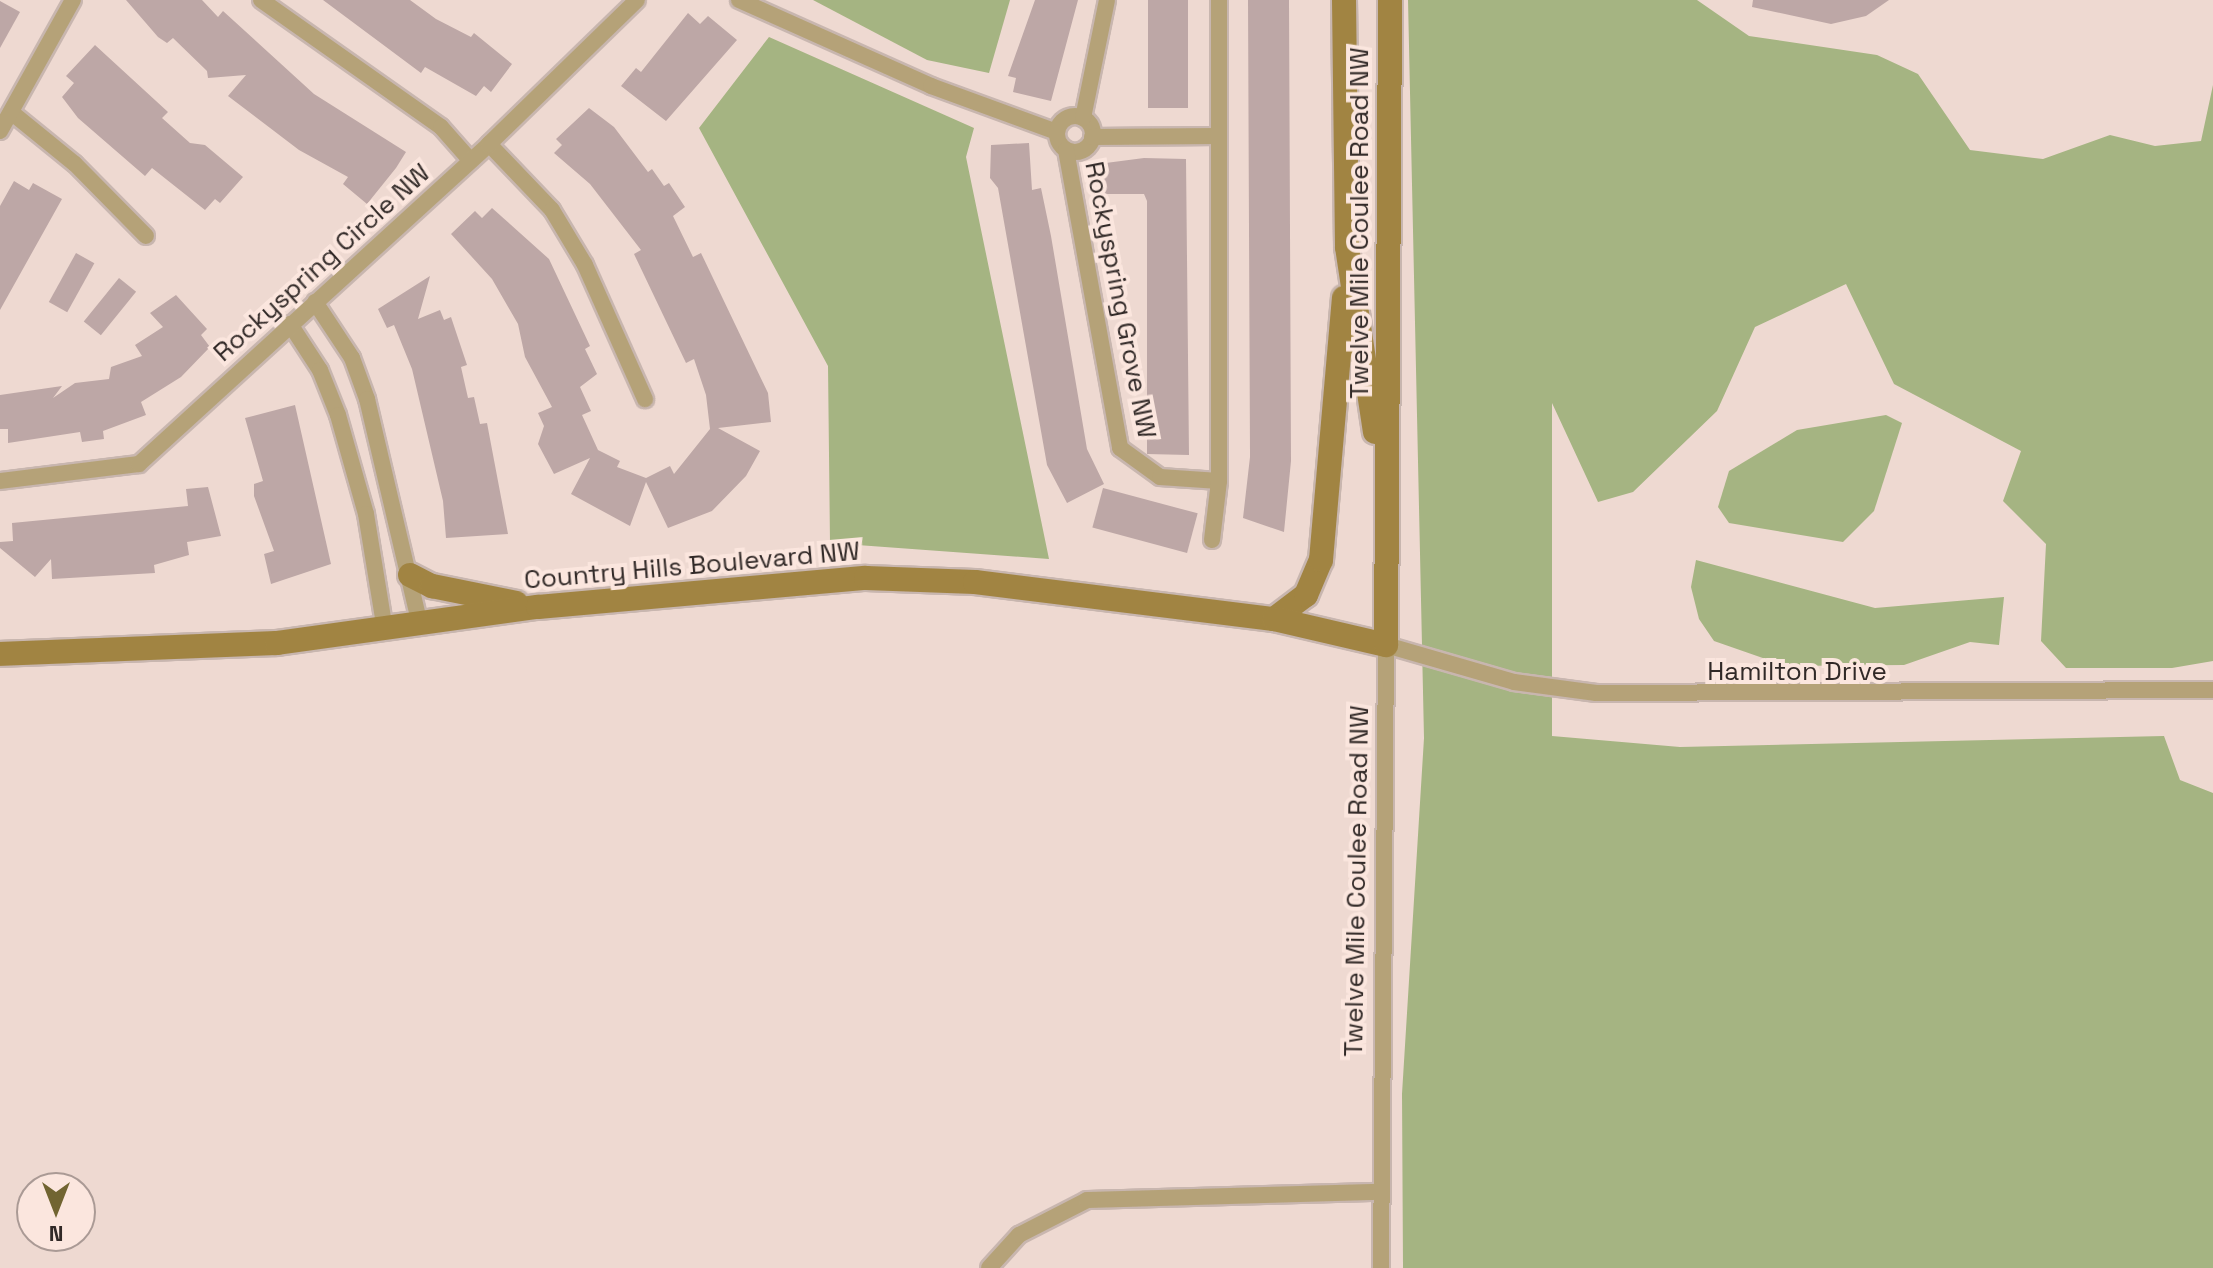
<!DOCTYPE html>
<html>
<head>
<meta charset="utf-8">
<style>
	body { margin:0 }
	#map { position:relative; width:2213px; height:1268px; overflow:hidden; background:#eed9d1; font-family:"Space Grotesk",sans-serif }
	div>[style] { position:absolute }
	.green>* { inset:0; background:#a5b482 }
	.building>* { inset:0; background:#bda7a6; transform-origin:0 0 }
	.roads { filter:drop-shadow(2px 0 #c8b6af) drop-shadow(-2px 0 #c8b6af) drop-shadow(0 2px #c8b6af) drop-shadow(0 -2px #c8b6af) }
	.street>* { height:16px; margin:-8px; padding:0 8px; transform-origin:8px; border-radius:8px; background:#b5a278 }
	.street>.ring { margin:-8px; padding:0; box-sizing:content-box; background:none; border:16px solid #b5a278; border-radius:50% }
	.secondary>* { height:24px; margin:-12px; padding:0 12px; transform-origin:12px; border-radius:12px; background:#a18442 }
	span { translate:-50% -50%; white-space:nowrap; text-align:center; line-height:1.15; -webkit-text-stroke:8px #fbe6de; paint-order:stroke }
	.street-label { font-size:26px; color:#312927 }
	.north { position:absolute; left:16px; top:1172px; width:80px; height:80px; box-sizing:border-box; background:#fbe6de; border:2px solid #aa9a95; border-radius:50%; rotate:180deg; font-size:22px; font-weight:700; line-height:32px; text-align:center; color:#312927 }
	.north::after { content:''; display:block; margin:auto; width:28px; height:36px; background:#716431; clip-path:polygon(50% 0,100% 100%,50% 72%,0 100%) }
</style>
</head>
<body>
<div id="map">
	<div class="green">
		<div style="clip-path:polygon(813px 0,1010px 0,989px 73px,927px 60px)"></div>
		<div style="clip-path:polygon(1408px 0,1697px 0,1749px 36px,1877px 55px,1918px 74px,1970px 150px,2043px 159px,2110px 135px,2155px 146px,2201px 141px,2213px 85px,2213px 661px,2172px 668px,2066px 668px,2041px 641px,2046px 544px,2003px 501px,2021px 451px,1894px 384px,1846px 284px,1755px 327px,1717px 411px,1633px 492px,1598px 502px,1552px 403px,1552px 736px,1680px 747px,2164px 736px,2180px 780px,2213px 793px,2213px 1268px,1403px 1268px,1402px 1094px,1424px 738px)"></div>
		<div style="clip-path:polygon(769px 37px,974px 128px,966px 157px,1049px 559px,830px 543px,828px 366px,699px 128px)"></div>
		<div style="clip-path:polygon(1886px 415px,1902px 423px,1874px 511px,1843px 542px,1729px 523px,1718px 507px,1729px 471px,1797px 430px)"></div>
		<div style="clip-path:polygon(1696px 560px,1875px 608px,2004px 597px,1999px 645px,1970px 642px,1904px 665px,1786px 666px,1714px 641px,1699px 619px,1691px 587px)"></div>
	</div>
	<div class="building">
		<div style="clip-path:polygon(126px 0,202px 0,218px 17px,223px 11px,314px 94px,406px 152px,396px 168px,367px 204px,343px 184px,348px 177px,299px 150px,228px 96px,246px 75px,208px 78px,207px 71px,173px 38px,167px 43px,158px 37px)"></div>
		<div style="clip-path:polygon(323px 0,410px 0,436px 19px,471px 37px,474px 33px,512px 64px,491px 92px,484px 86px,476px 96px,425px 67px,421px 73px)"></div>
		<div style="clip-path:polygon(1035px 0,1078px 0,1051px 101px,1013px 92px,1016px 78px,1008px 76px)"></div>
		<div style="left:1148px;top:0;width:40px;height:108px"></div>
		<div style="clip-path:polygon(1248px 0,1289px 0,1291px 461px,1284px 532px,1243px 518px,1250px 457px)"></div>
		<div style="clip-path:polygon(1753px 0,1889px 0,1866px 16px,1831px 24px,1752px 7px)"></div>
		<div style="clip-path:polygon(0 1px,20px 12px,0 48px)"></div>
		<div style="clip-path:polygon(688px 13px,700px 24px,708px 16px,737px 40px,666px 121px,621px 86px,636px 68px,641px 72px)"></div>
		<div style="clip-path:polygon(95px 45px,168px 112px,162px 118px,190px 143px,205px 145px,243px 177px,220px 203px,215px 199px,205px 210px,152px 168px,145px 176px,78px 118px,62px 97px,74px 83px,66px 76px)"></div>
		<div style="clip-path:polygon(589px 108px,614px 127px,648px 172px,652px 169px,664px 186px,669px 183px,685px 207px,673px 216px,693px 257px,701px 253px,768px 393px,771px 422px,718px 428px,760px 451px,746px 476px,712px 511px,668px 528px,646px 482px,630px 526px,571px 494px,590px 458px,554px 474px,538px 444px,544px 426px,538px 413px,552px 407px,525px 357px,518px 324px,492px 279px,451px 234px,475px 211px,482px 218px,492px 208px,549px 259px,590px 346px,585px 349px,597px 374px,580px 387px,591px 411px,582px 415px,598px 450px,620px 461px,617px 467px,646px 478px,670px 466px,674px 474px,710px 429px,706px 395px,694px 359px,686px 363px,634px 254px,641px 250px,590px 184px,554px 153px,562px 145px,556px 139px)"></div>
		<div style="clip-path:polygon(1029px 143px,1032px 190px,1041px 188px,1051px 236px,1087px 449px,1104px 484px,1067px 503px,1047px 465px,998px 188px,990px 178px,991px 145px)"></div>
		<div style="clip-path:polygon(1144px 158px,1186px 159px,1189px 455px,1147px 454px,1147px 201px,1144px 194px,1098px 194px,1098px 164px)"></div>
		<div style="clip-path:polygon(14px 181px,29px 190px,33px 183px,62px 199px,0 310px,0 206px)"></div>
		<div style="left:76px;top:253px;width:21px;height:56px;rotate:29deg"></div>
		<div style="clip-path:polygon(430px 276px,418px 319px,440px 310px,444px 320px,451px 317px,467px 365px,461px 367px,468px 398px,474px 397px,480px 424px,487px 423px,508px 534px,446px 538px,443px 501px,412px 369px,394px 325px,387px 328px,378px 309px)"></div>
		<div style="left:119px;top:278px;width:22px;height:56px;rotate:39deg"></div>
		<div style="clip-path:polygon(176px 295px,207px 329px,201px 335px,210px 347px,181px 377px,141px 402px,146px 415px,103px 431px,104px 439px,82px 442px,80px 432px,8px 443px,8px 429px,0 429px,0 395px,62px 386px,53px 398px,75px 383px,109px 379px,111px 367px,142px 356px,135px 345px,163px 327px,150px 313px)"></div>
		<div style="clip-path:polygon(295px 405px,331px 564px,271px 584px,264px 554px,274px 551px,254px 496px,254px 484px,263px 481px,245px 418px)"></div>
		<div style="clip-path:polygon(208px 487px,221px 536px,187px 542px,189px 555px,154px 565px,155px 573px,52px 579px,51px 559px,35px 577px,0 548px,0 542px,13px 541px,12px 523px,188px 506px,186px 489px)"></div>
		<div style="left:1103px;top:488px;width:98px;height:41px;rotate:15deg"></div>
	</div>
	<div class="roads">
		<div class="street">
			<div style="left:261px;top:0;width:220px;rotate:35.2deg"></div>
			<div style="left:441px;top:127px;width:45px;rotate:48.6deg"></div>
			<div style="left:739px;top:0;width:210px;rotate:24.1deg"></div>
			<div style="left:931px;top:86px;width:134px;rotate:20.1deg"></div>
			<div style="left:11px;top:112px;width:82px;rotate:39.1deg"></div>
			<div style="left:75px;top:164px;width:101px;rotate:45.4deg"></div>
			<div class="ring" style="left:1057px;top:116px;width:20px;height:20px"></div>
			<div style="left:1083px;top:118px;width:120px;rotate:-78.5deg"></div>
			<div style="left:0;top:131px;width:150px;rotate:-60.9deg"></div>
			<div style="left:1092px;top:137px;width:126px;rotate:-0.5deg"></div>
			<div style="left:489px;top:144px;width:91px;rotate:46.3deg"></div>
			<div style="left:552px;top:210px;width:64px;rotate:59deg"></div>
			<div style="left:585px;top:265px;width:147px;rotate:65.9deg"></div>
			<div style="left:1066px;top:150px;width:303px;rotate:79.7deg"></div>
			<div style="left:1120px;top:448px;width:49px;rotate:35.9deg"></div>
			<div style="left:1160px;top:477px;width:59px;rotate:3.9deg"></div>
			<div style="left:315px;top:302px;width:67px;rotate:56.5deg"></div>
			<div style="left:352px;top:358px;width:44px;rotate:69.9deg"></div>
			<div style="left:367px;top:399px;width:232px;rotate:76.8deg"></div>
			<div style="left:290px;top:324px;width:55px;rotate:56.9deg"></div>
			<div style="left:320px;top:370px;width:48px;rotate:68.2deg"></div>
			<div style="left:338px;top:415px;width:103px;rotate:74.2deg"></div>
			<div style="left:366px;top:514px;width:118px;rotate:80.7deg"></div>
			<div style="left:0;top:481px;width:140px;rotate:-7deg"></div>
			<div style="left:139px;top:464px;width:474px;rotate:-42.4deg"></div>
			<div style="left:489px;top:144px;width:206px;rotate:-44.2deg"></div>
			<div style="left:1212px;top:540px;width:59px;rotate:-83.2deg"></div>
			<div style="left:1219px;top:481px;width:481px;rotate:-90deg"></div>
			<div style="left:989px;top:1268px;width:45px;rotate:-47.7deg"></div>
			<div style="left:1019px;top:1235px;width:76px;rotate:-27.2deg"></div>
			<div style="left:1087px;top:1200px;width:294px;rotate:-1.6deg"></div>
			<div style="left:1381px;top:1268px;width:623px;rotate:-89.54deg"></div>
			<div style="left:1386px;top:645px;width:133px;rotate:16.1deg"></div>
			<div style="left:1514px;top:682px;width:83px;rotate:7.6deg"></div>
			<div style="left:1596px;top:693px;width:617px;rotate:-0.28deg"></div>
		</div>
		<div class="secondary">
			<div style="left:1344px;top:0;width:247px;rotate:89.3deg"></div>
			<div style="left:1347px;top:247px;width:187px;rotate:81.4deg"></div>
			<div style="left:410px;top:575px;width:25px;rotate:27deg"></div>
			<div style="left:432px;top:586px;width:86px;rotate:11.4deg"></div>
			<div style="left:1274px;top:619px;width:40px;rotate:-37deg"></div>
			<div style="left:1306px;top:595px;width:38px;rotate:-67deg"></div>
			<div style="left:1321px;top:560px;width:263px;rotate:-85deg"></div>
			<div style="left:0;top:654px;width:277px;rotate:-2.3deg"></div>
			<div style="left:277px;top:643px;width:263px;rotate:-7.9deg"></div>
			<div style="left:538px;top:607px;width:329px;rotate:-5.1deg"></div>
			<div style="left:866px;top:578px;width:109px;rotate:2.1deg"></div>
			<div style="left:975px;top:582px;width:301px;rotate:7.1deg"></div>
			<div style="left:1274px;top:619px;width:115px;rotate:13.1deg"></div>
			<div style="left:1386px;top:645px;width:645px;rotate:-89.64deg"></div>
		</div>
	</div>
	<div class="street-label">
		<span style="left:1360px;top:223px;rotate:-90deg">Twelve Mile Coulee Road NW</span>
		<span style="left:322px;top:263px;rotate:-42deg">Rockyspring Circle NW</span>
		<span style="left:1120px;top:300px;rotate:79deg">Rockyspring Grove NW</span>
		<span style="left:692px;top:566px;rotate:-5deg">Country Hills Boulevard NW</span>
		<span style="left:1797px;top:672px">Hamilton Drive</span>
		<span style="left:1357px;top:881px;rotate:-89deg">Twelve Mile Coulee Road NW</span>
	</div>
	<div class="north">N</div>
</div>
</body>
</html>
